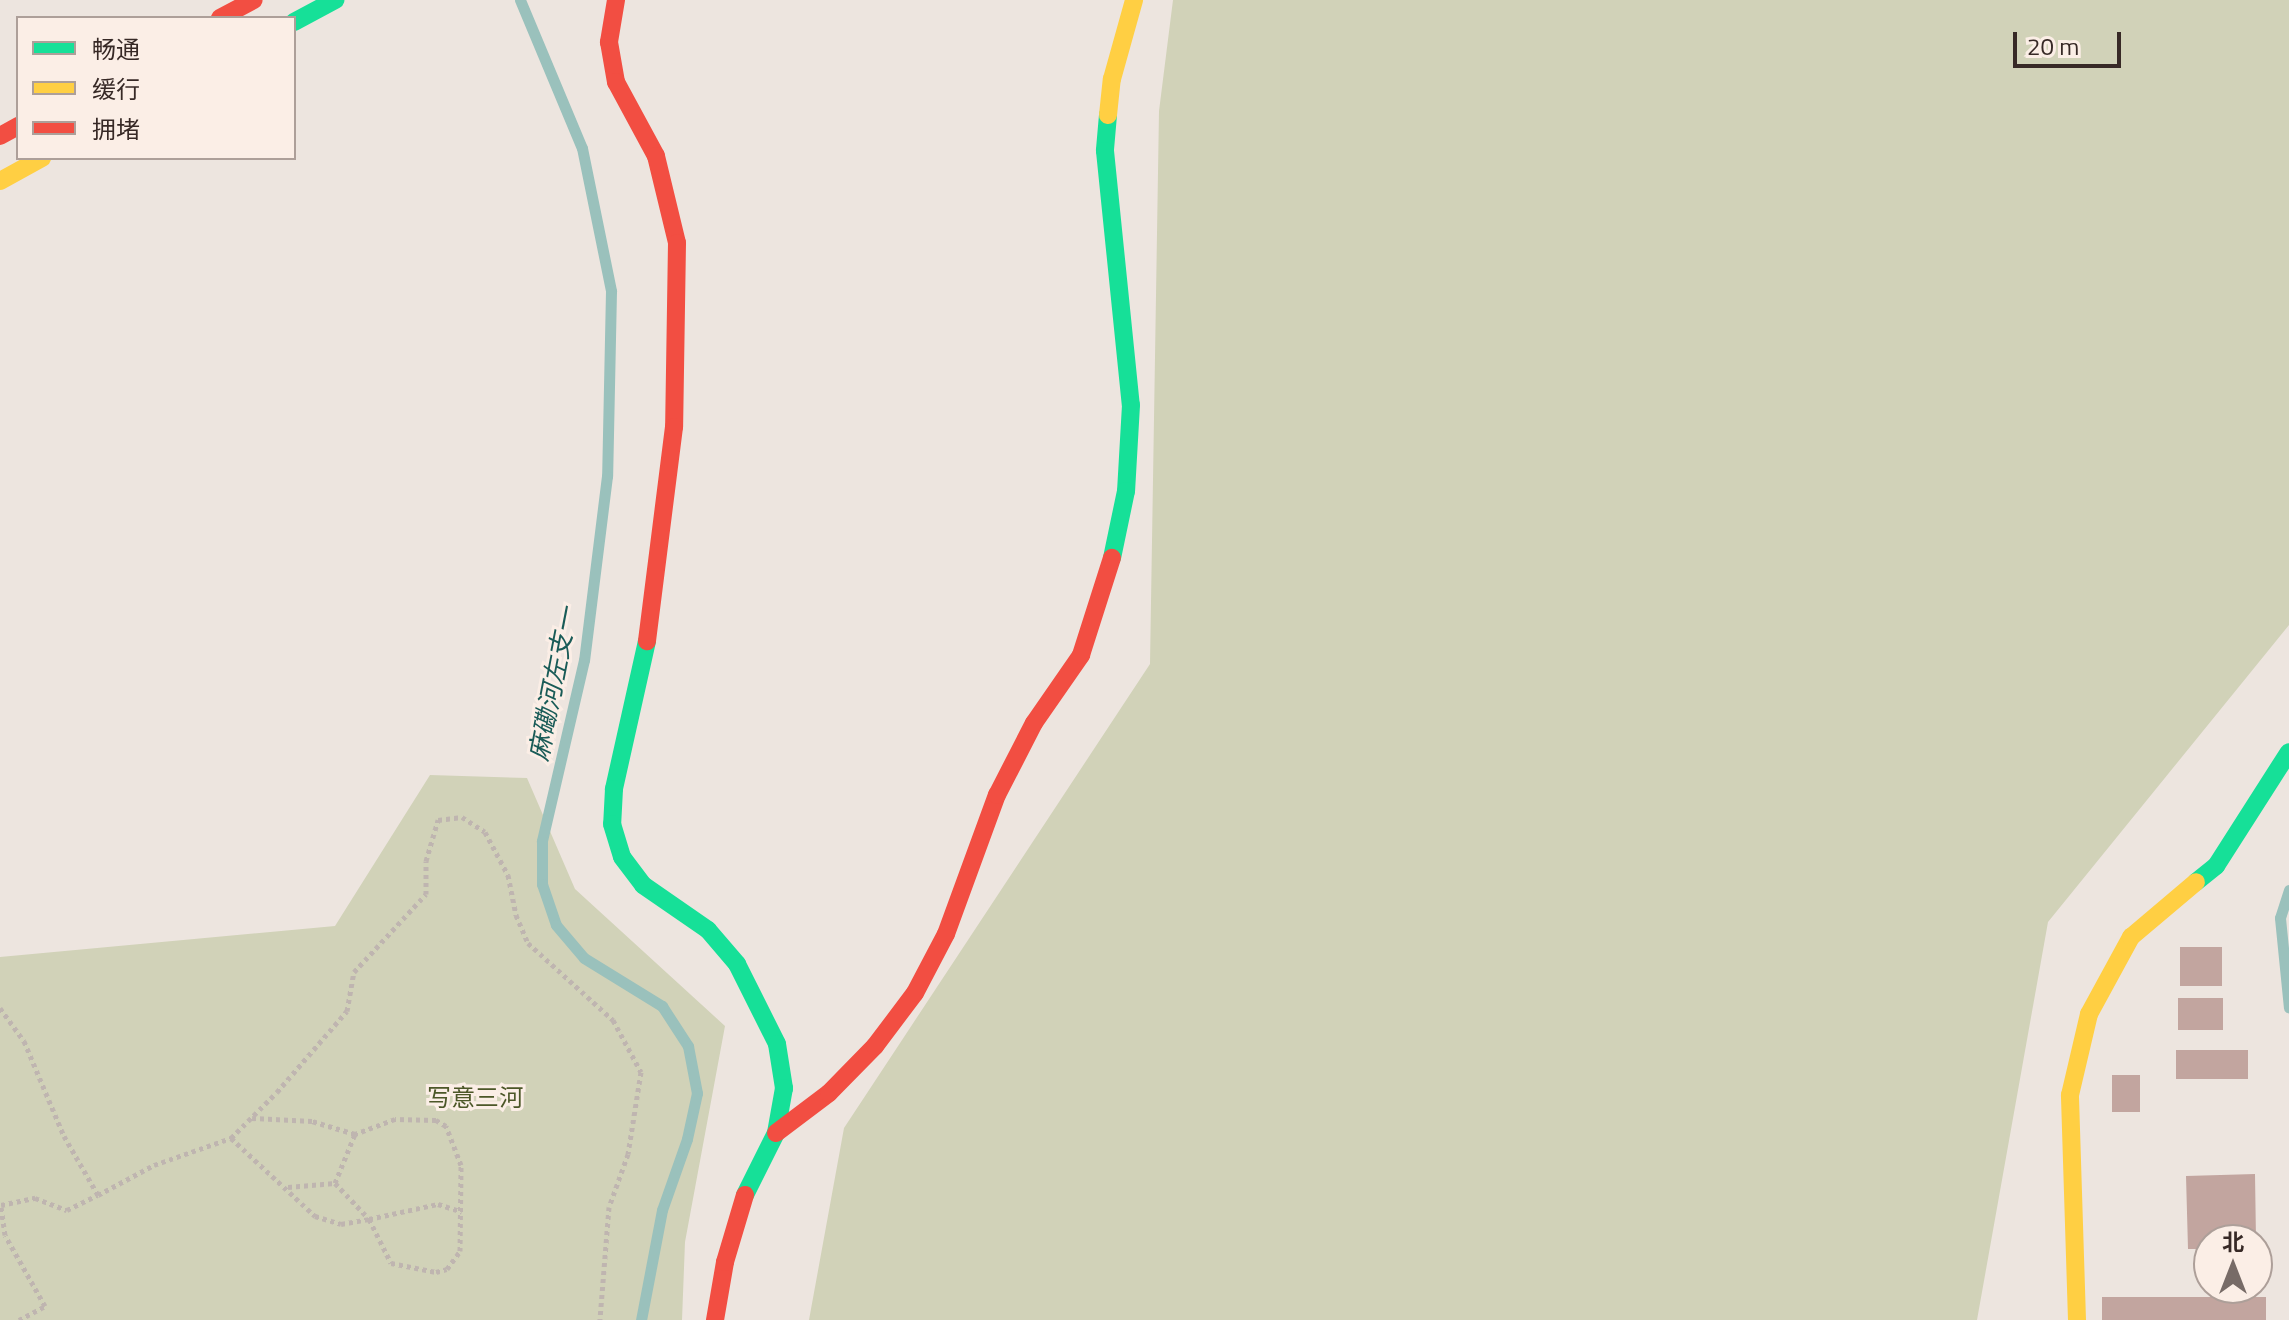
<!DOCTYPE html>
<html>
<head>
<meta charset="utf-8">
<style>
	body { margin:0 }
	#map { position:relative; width:2289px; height:1320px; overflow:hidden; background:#ede5df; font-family:"Titillium Web","Noto Sans SC",sans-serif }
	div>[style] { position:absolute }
	.green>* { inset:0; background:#d1d2b8 }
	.stream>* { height:11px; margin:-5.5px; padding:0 5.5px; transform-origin:5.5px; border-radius:5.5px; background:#9ac1bc }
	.building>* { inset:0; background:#c2a59f; transform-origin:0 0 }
	.path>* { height:5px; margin-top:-2.5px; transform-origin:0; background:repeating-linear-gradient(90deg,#bfb5b0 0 4px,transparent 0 8px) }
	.fast>* { height:18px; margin:-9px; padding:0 9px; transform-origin:9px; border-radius:9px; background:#16e098 }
	.slow>* { height:18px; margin:-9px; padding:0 9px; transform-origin:9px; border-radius:9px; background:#ffcf43 }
	.jam>* { height:18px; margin:-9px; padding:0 9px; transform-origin:9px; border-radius:9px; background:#f24e42 }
	span { translate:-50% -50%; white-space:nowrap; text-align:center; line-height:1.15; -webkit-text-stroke:6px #fbeee6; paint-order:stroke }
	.park-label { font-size:24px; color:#4c5728 }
	.water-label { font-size:26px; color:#195b57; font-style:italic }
	.legend { position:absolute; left:16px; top:16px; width:280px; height:144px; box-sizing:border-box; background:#fbeee6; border:2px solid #ad9f99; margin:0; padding:10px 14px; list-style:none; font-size:24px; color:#372926 }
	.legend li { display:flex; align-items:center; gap:16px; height:40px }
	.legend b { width:40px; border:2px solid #ad9f99 }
	.north { position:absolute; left:2193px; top:1224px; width:80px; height:80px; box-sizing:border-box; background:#fbeee6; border:2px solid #ad9f99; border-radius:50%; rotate:0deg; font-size:22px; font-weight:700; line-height:32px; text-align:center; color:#372926 }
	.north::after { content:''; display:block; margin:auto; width:28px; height:36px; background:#776b67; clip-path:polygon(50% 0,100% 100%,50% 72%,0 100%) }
	.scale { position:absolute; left:2013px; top:32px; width:108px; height:36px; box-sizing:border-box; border:4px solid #372926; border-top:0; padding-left:10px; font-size:24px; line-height:28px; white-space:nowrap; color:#372926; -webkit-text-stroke:6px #fbeee6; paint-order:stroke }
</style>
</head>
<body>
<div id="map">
	<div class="green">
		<div style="clip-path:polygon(1173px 0,2289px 0,2289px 625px,2048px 922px,1977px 1320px,809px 1320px,844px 1128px,1150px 664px,1159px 111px)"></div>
		<div style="clip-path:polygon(430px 775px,527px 778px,575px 889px,725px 1026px,685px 1242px,682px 1320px,0 1320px,0 957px,335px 926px)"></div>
	</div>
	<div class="stream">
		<div style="left:520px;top:0;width:160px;rotate:67.3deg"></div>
		<div style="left:582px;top:148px;width:146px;rotate:78.5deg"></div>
		<div style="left:611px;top:291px;width:185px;rotate:91.2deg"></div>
		<div style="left:607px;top:476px;width:185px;rotate:97.1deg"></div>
		<div style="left:584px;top:660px;width:186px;rotate:103.1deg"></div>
		<div style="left:542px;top:841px;width:43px;rotate:90deg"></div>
		<div style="left:542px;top:884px;width:43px;rotate:71.1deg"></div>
		<div style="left:556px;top:925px;width:43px;rotate:49.7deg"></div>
		<div style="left:584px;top:958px;width:92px;rotate:31.6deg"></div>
		<div style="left:662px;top:1006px;width:48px;rotate:57deg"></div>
		<div style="left:688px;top:1046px;width:48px;rotate:79.2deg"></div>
		<div style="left:697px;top:1093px;width:47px;rotate:102.3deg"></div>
		<div style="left:687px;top:1139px;width:75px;rotate:109.4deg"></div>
		<div style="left:662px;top:1210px;width:112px;rotate:100.8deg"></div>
		<div style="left:2289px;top:890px;width:29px;rotate:108deg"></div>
		<div style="left:2280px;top:918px;width:90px;rotate:84.3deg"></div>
	</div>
	<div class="building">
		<div style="left:2180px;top:947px;width:42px;height:39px"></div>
		<div style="left:2178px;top:998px;width:45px;height:32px"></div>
		<div style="left:2176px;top:1050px;width:72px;height:29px"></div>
		<div style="left:2112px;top:1075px;width:28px;height:37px"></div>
		<div style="clip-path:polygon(2255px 1174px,2256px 1240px,2209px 1240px,2209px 1249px,2188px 1249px,2186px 1176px)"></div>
		<div style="left:2102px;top:1297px;width:164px;height:23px"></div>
	</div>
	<div class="path">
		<div style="left:0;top:1008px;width:41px;rotate:54deg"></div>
		<div style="left:24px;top:1041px;width:103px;rotate:67.2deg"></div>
		<div style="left:64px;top:1136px;width:68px;rotate:60deg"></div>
		<div style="left:98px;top:1195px;width:64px;rotate:-28.2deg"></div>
		<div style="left:154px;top:1165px;width:82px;rotate:-19.3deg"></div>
		<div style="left:231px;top:1138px;width:65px;rotate:-45deg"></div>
		<div style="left:277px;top:1092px;width:107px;rotate:-49.2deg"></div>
		<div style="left:347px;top:1011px;width:40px;rotate:-80deg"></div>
		<div style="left:354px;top:972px;width:106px;rotate:-47.3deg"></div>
		<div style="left:426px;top:894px;width:33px;rotate:-90deg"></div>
		<div style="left:426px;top:861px;width:43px;rotate:-73.7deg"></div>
		<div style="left:438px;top:820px;width:24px;rotate:-7deg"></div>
		<div style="left:462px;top:817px;width:27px;rotate:33deg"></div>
		<div style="left:485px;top:832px;width:49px;rotate:61.9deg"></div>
		<div style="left:508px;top:875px;width:41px;rotate:78.7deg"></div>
		<div style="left:516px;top:915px;width:30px;rotate:67deg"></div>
		<div style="left:528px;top:943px;width:115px;rotate:42.2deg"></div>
		<div style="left:613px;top:1020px;width:59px;rotate:61.7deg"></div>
		<div style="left:641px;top:1072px;width:83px;rotate:99deg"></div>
		<div style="left:628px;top:1154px;width:56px;rotate:109.7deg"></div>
		<div style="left:609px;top:1207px;width:113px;rotate:94.6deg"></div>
		<div style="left:231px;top:1138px;width:115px;rotate:42.9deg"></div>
		<div style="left:315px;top:1216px;width:27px;rotate:17deg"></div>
		<div style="left:341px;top:1224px;width:28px;rotate:-10deg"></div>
		<div style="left:369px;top:1219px;width:49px;rotate:63.4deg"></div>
		<div style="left:391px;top:1263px;width:46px;rotate:11.3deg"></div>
		<div style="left:436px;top:1272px;width:11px;rotate:-15deg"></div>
		<div style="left:447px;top:1269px;width:22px;rotate:-54deg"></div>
		<div style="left:460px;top:1251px;width:86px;rotate:-89.3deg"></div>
		<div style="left:461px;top:1165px;width:42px;rotate:-111deg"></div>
		<div style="left:446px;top:1126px;width:12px;rotate:-149deg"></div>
		<div style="left:436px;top:1120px;width:41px;rotate:-178.6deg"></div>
		<div style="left:395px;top:1119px;width:43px;rotate:159.4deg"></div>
		<div style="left:355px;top:1134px;width:45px;rotate:-163.2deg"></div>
		<div style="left:312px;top:1121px;width:60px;rotate:-177.1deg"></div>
		<div style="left:335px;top:1183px;width:50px;rotate:46.6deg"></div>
		<div style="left:369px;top:1219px;width:71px;rotate:-12.3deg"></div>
		<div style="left:438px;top:1204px;width:25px;rotate:18deg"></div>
		<div style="left:288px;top:1187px;width:47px;rotate:-4.9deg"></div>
		<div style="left:335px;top:1183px;width:53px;rotate:-67.8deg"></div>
		<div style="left:19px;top:1320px;width:30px;rotate:-28deg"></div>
		<div style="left:45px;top:1306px;width:81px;rotate:-119.4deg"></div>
		<div style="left:5px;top:1235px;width:30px;rotate:-98deg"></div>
		<div style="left:1px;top:1205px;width:35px;rotate:-12deg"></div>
		<div style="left:35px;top:1198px;width:34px;rotate:21deg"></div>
		<div style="left:67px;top:1210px;width:34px;rotate:-26deg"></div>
	</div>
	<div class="fast">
		<div style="left:294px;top:22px;width:47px;rotate:-28.2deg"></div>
		<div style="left:1108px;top:115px;width:36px;rotate:95deg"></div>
		<div style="left:1105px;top:151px;width:255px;rotate:84.2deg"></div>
		<div style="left:1131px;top:405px;width:86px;rotate:93.3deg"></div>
		<div style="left:1126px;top:491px;width:68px;rotate:101.8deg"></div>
		<div style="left:647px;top:641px;width:152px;rotate:102.6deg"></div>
		<div style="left:614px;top:789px;width:35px;rotate:93deg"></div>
		<div style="left:612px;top:824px;width:34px;rotate:73deg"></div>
		<div style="left:622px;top:857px;width:35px;rotate:53deg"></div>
		<div style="left:643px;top:885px;width:79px;rotate:34.7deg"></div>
		<div style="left:708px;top:930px;width:45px;rotate:49.5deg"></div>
		<div style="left:737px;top:964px;width:89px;rotate:63.4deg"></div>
		<div style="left:777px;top:1044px;width:45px;rotate:81deg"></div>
		<div style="left:784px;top:1088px;width:46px;rotate:100.1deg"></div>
		<div style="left:776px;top:1133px;width:69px;rotate:116.6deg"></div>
		<div style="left:2196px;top:882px;width:26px;rotate:-39deg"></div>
		<div style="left:2216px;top:866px;width:135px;rotate:-57.4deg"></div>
	</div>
	<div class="slow">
		<div style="left:1108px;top:115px;width:36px;rotate:-84deg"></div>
		<div style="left:1112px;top:79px;width:82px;rotate:-74.4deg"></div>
		<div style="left:0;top:181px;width:48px;rotate:-28.7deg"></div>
		<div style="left:2077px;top:1320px;width:225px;rotate:-91.8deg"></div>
		<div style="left:2070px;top:1095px;width:83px;rotate:-76.8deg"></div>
		<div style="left:2089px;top:1014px;width:88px;rotate:-61.4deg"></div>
		<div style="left:2131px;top:937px;width:85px;rotate:-40.2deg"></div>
	</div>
	<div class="jam">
		<div style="left:616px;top:0;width:43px;rotate:99.5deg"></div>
		<div style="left:609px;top:42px;width:41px;rotate:80.1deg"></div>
		<div style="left:616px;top:82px;width:84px;rotate:61.6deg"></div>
		<div style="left:656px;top:156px;width:89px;rotate:76.4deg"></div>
		<div style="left:677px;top:243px;width:184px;rotate:90.9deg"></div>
		<div style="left:674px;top:427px;width:216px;rotate:97.2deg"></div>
		<div style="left:220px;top:18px;width:38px;rotate:-28deg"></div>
		<div style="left:0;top:136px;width:21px;rotate:-29deg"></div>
		<div style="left:776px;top:1133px;width:66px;rotate:-37deg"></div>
		<div style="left:829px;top:1093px;width:66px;rotate:-45.6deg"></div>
		<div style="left:875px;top:1046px;width:66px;rotate:-53deg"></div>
		<div style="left:915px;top:993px;width:67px;rotate:-62.3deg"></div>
		<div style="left:946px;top:934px;width:148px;rotate:-69.9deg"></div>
		<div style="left:997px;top:795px;width:81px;rotate:-62.8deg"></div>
		<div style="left:1034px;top:723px;width:83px;rotate:-55.3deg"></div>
		<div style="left:1081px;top:655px;width:102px;rotate:-72.3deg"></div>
		<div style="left:715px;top:1320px;width:59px;rotate:-80.2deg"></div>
		<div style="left:725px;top:1262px;width:70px;rotate:-73.4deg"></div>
	</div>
	<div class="park-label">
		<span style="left:475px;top:1098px">写意三河</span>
	</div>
	<div class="water-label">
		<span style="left:553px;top:684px;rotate:-79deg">麻磡河左支一</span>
	</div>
	<ul class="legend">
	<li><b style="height:10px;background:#16e098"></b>畅通</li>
	<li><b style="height:10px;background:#ffcf43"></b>缓行</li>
	<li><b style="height:10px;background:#f24e42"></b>拥堵</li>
	</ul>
	<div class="north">北</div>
	<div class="scale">20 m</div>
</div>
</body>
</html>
